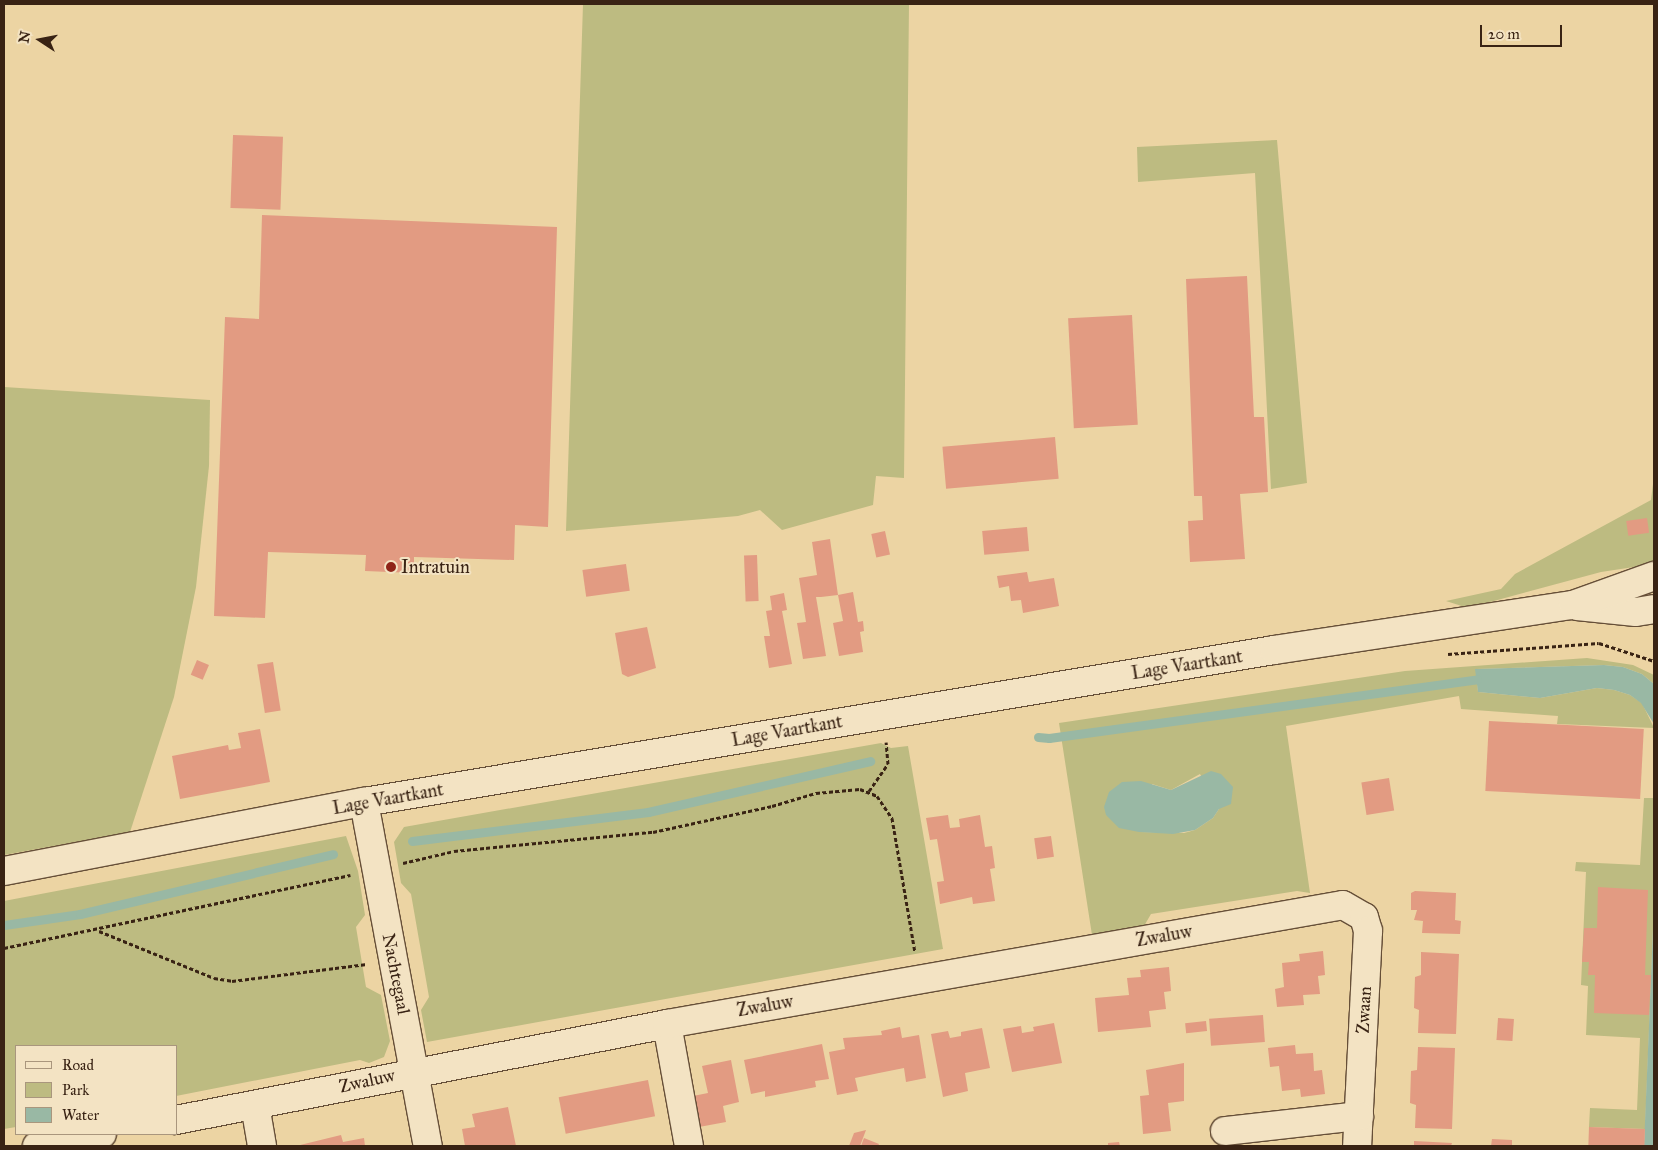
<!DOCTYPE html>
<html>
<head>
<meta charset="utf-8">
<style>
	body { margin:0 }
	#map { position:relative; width:1658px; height:1150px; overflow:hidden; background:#ecd4a3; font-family:"IM FELL Great Primer",serif }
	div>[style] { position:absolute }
	.green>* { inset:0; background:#bdbb81 }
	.water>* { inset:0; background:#99b8a4 }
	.stream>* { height:9px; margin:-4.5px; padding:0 4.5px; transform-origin:4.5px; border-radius:4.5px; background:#99b8a4 }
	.building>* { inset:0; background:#e29b82; transform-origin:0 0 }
	.path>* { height:3px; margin-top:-1.5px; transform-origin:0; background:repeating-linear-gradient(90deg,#392314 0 4px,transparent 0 6.5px) }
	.roads { filter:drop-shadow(1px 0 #664f38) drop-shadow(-1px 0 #664f38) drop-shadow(0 1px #664f38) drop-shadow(0 -1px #664f38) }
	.minor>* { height:28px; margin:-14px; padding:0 14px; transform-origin:14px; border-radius:14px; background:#f3e3c3 }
	.dots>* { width:14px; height:14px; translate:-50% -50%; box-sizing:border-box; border:2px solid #f3e3c3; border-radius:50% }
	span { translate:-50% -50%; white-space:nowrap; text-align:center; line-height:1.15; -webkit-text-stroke:4px #f3e3c3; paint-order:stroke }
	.poi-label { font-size:18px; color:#392314 }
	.left { translate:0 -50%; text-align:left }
	.street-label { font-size:18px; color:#392314 }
	.frame { position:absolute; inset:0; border:5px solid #392314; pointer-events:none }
	.legend { position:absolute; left:15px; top:1045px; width:162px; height:90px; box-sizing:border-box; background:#f3e3c3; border:1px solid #a9967d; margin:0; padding:6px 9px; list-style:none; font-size:15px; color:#392314 }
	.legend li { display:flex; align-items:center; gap:10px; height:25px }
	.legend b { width:25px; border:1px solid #a9967d }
	.north { position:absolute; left:15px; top:15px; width:50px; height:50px; -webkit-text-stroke:4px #f3e3c3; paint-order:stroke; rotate:281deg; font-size:14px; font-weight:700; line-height:20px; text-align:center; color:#392314 }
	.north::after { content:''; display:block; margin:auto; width:18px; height:22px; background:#392314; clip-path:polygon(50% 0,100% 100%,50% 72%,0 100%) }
	.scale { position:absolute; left:1480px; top:25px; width:82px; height:22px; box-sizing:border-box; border:2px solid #392314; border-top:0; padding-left:6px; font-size:15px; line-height:18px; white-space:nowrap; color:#392314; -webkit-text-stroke:4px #f3e3c3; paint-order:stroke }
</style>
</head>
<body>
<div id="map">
	<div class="green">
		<div style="clip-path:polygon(583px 4px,909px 4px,904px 478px,876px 476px,873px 505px,782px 530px,760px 510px,738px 516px,566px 531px)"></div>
		<div style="clip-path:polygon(1277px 140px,1307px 483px,1271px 489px,1255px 173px,1138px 182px,1137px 147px)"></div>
		<div style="clip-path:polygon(4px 387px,210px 400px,209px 466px,196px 587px,174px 697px,130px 832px,4px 855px)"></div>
		<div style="clip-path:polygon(1654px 476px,1654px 564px,1601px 572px,1468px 608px,1446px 601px,1501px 589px,1515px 574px,1651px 500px)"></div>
		<div style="clip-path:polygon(evenodd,1587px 658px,1633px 665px,1654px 675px,1654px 684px,1642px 674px,1623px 667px,1604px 665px,1476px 669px,1478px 692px,1540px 698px,1597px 688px,1614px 690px,1630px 695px,1642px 703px,1654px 728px,1557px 724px,1558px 716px,1461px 709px,1459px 696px,1286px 726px,1310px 893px,1297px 891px,1151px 914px,1144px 926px,1092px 935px,1059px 723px,1405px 671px,1587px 658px,1200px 774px,1219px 809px,1213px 818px,1195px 830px,1184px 833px,1139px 832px,1152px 784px,1171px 790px,1200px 774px)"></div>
		<div style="clip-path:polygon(881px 743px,891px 748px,908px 746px,943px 949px,427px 1042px,421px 1010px,429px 997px,411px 894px,401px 883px,394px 842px,404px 827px)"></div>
		<div style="clip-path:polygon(1644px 798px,1654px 798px,1654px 904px,1645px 1129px,1589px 1127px,1590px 1108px,1637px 1110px,1640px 1038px,1586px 1035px,1588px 986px,1581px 985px,1586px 872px,1575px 871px,1576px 862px,1640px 865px)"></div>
		<div style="clip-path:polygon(346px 836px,358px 871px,365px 915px,356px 927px,366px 987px,381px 995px,390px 1041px,384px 1057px,369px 1063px,360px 1060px,176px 1096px,176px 1046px,16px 1046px,16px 1127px,4px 1129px,4px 901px)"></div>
	</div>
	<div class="water">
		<div style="clip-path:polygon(1604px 665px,1623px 667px,1642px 674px,1654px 684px,1654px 724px,1641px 703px,1630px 695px,1614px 690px,1597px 688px,1540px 698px,1478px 692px,1475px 669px)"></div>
		<div style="clip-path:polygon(1211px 771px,1221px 774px,1233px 787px,1231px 804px,1219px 809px,1213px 818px,1195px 830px,1173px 834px,1139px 832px,1119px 828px,1106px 815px,1104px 807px,1109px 792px,1122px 782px,1141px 781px,1171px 790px)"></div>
		<div style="clip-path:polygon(1654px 904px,1654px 1146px,1644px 1146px)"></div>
	</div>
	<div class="stream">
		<div style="left:1038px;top:737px;width:11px;rotate:5deg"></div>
		<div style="left:1049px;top:738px;width:432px;rotate:-7.8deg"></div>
		<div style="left:412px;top:841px;width:238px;rotate:-7deg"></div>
		<div style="left:648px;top:812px;width:228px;rotate:-12.9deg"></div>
		<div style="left:4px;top:925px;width:77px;rotate:-8.2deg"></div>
		<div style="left:80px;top:914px;width:260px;rotate:-13.3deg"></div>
	</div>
	<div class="building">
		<div style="left:233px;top:135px;width:50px;height:73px;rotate:2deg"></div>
		<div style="clip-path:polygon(262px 215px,557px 227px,548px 527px,515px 525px,514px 560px,414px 557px,414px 573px,365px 571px,366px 555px,268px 552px,265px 618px,214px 616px,225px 317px,259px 319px)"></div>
		<div style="clip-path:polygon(1247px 276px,1254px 417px,1264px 417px,1268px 492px,1240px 494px,1245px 559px,1190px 562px,1188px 521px,1203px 520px,1202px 496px,1194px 496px,1186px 279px)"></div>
		<div style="left:1132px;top:315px;width:110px;height:64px;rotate:87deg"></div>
		<div style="left:1055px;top:437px;width:42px;height:113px;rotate:85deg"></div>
		<div style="left:1647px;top:518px;width:15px;height:21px;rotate:82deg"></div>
		<div style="left:1027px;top:527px;width:24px;height:45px;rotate:85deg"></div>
		<div style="left:885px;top:531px;width:24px;height:14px;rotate:78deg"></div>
		<div style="clip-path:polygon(830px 539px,838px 595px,853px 592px,858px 622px,863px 621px,864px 631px,860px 632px,863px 652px,839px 656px,833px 623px,843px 621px,838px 595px,821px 597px,816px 597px,826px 656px,803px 659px,797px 623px,806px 622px,799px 578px,817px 575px,812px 542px)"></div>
		<div style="left:757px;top:555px;width:46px;height:13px;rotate:88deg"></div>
		<div style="left:626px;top:564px;width:27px;height:44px;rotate:82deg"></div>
		<div style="clip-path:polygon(1027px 572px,1029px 582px,1054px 578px,1059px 606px,1023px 613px,1021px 600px,1011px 601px,1009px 586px,999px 588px,997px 576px)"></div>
		<div style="clip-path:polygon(784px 593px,787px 610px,782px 611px,792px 664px,769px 668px,764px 636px,770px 636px,766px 611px,772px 610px,770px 596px)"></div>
		<div style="clip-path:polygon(647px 627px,656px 668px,628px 677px,622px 674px,615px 633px)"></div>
		<div style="left:197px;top:660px;width:13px;height:16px;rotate:23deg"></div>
		<div style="left:273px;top:662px;width:49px;height:16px;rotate:81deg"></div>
		<div style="left:1489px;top:721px;width:155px;height:70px;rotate:3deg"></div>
		<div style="clip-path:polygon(260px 729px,270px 782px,180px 799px,172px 756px,228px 745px,229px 750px,241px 748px,238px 733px)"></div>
		<div style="left:1389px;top:778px;width:33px;height:28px;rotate:81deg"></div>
		<div style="clip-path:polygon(948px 815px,950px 828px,960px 827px,959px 819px,980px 815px,985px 847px,992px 846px,995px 868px,990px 869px,995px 901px,973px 904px,972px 897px,940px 904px,937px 882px,944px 881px,937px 839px,930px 840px,926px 818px)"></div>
		<div style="left:1051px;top:836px;width:21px;height:17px;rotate:82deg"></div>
		<div style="clip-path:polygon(1598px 887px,1648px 890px,1645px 975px,1651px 975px,1649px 1015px,1594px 1013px,1595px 975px,1588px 975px,1589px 962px,1582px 962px,1584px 928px,1597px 928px)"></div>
		<div style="clip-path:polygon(1415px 891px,1456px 893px,1455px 920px,1461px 921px,1460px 934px,1422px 933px,1423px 921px,1414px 920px,1417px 910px,1411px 910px,1411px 893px)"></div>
		<div style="clip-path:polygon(1323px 951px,1325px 975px,1318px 976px,1320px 994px,1303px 995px,1304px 1005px,1277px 1007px,1275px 989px,1284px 987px,1282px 963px,1300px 961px,1299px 954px)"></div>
		<div style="clip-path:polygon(1421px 952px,1459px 954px,1456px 1034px,1418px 1033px,1419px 1010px,1414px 1008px,1415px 977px,1421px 975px)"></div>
		<div style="clip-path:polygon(1169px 967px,1171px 991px,1164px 992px,1166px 1009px,1149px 1011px,1151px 1027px,1098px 1032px,1095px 998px,1129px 995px,1127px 978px,1141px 977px,1140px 970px)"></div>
		<div style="left:1263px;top:1015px;width:27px;height:54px;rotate:86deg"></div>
		<div style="left:1498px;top:1018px;width:16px;height:22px;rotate:4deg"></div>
		<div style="left:1206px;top:1021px;width:10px;height:21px;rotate:84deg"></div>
		<div style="clip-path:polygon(1054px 1023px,1062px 1063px,1012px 1072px,1003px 1029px,1021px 1026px,1022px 1033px,1034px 1031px,1033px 1027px)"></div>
		<div style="clip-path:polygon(900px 1027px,902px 1038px,919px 1035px,926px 1078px,906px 1082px,904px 1068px,879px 1073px,855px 1078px,858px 1091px,837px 1095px,829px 1052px,845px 1049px,843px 1038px,882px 1035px,881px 1031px)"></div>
		<div style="clip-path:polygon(982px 1028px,990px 1068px,965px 1073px,968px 1091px,943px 1097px,931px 1034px,948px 1031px,950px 1038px,961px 1036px,961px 1032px)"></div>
		<div style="clip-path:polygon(822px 1044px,829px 1079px,815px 1081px,816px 1087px,791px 1092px,765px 1097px,765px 1091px,751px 1094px,744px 1060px)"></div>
		<div style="clip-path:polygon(1295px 1045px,1296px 1054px,1313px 1053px,1314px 1071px,1322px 1070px,1325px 1094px,1301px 1097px,1300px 1089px,1282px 1091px,1279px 1066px,1270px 1067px,1268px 1048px)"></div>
		<div style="clip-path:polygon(1418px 1047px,1455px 1048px,1452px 1129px,1415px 1128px,1416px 1105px,1410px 1103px,1411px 1071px,1417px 1070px)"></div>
		<div style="clip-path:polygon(731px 1060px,739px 1102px,723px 1106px,726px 1122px,699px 1127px,693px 1096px,708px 1093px,702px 1066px)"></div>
		<div style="clip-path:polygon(1184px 1063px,1184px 1101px,1168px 1103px,1171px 1131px,1143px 1134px,1140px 1096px,1149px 1095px,1146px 1070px)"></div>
		<div style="left:648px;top:1080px;width:37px;height:91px;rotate:79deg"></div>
		<div style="clip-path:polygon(508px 1107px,516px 1146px,465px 1146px,462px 1129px,475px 1127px,472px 1114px)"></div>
		<div style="left:1589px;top:1127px;width:56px;height:19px;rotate:2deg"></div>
		<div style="clip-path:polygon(866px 1130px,860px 1146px,849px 1146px,854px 1133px)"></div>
		<div style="clip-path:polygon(341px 1135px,343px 1142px,364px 1138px,365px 1146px,296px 1146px)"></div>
		<div style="clip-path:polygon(864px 1138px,879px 1144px,878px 1146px,861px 1146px)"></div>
		<div style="clip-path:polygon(1492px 1139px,1512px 1140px,1512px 1146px,1491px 1146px)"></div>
		<div style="clip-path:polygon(1414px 1141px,1452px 1143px,1451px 1146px,1414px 1146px)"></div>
		<div style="clip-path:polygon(1119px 1142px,1120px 1146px,1108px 1146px,1108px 1143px)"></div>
	</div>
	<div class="path">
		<div style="left:1448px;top:654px;width:151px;rotate:-4.2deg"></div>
		<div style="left:1599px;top:643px;width:58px;rotate:18.1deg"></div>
		<div style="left:869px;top:791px;width:33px;rotate:-55deg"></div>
		<div style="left:888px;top:764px;width:22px;rotate:-95deg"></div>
		<div style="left:403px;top:863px;width:52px;rotate:-13.2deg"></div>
		<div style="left:454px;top:851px;width:200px;rotate:-5.5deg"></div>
		<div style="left:653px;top:832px;width:122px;rotate:-12.3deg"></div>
		<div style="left:772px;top:806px;width:46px;rotate:-16.5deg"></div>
		<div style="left:816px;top:793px;width:44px;rotate:-5.2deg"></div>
		<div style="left:860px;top:789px;width:18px;rotate:22deg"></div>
		<div style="left:877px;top:796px;width:27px;rotate:56deg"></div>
		<div style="left:892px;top:818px;width:136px;rotate:80.3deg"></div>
		<div style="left:99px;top:931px;width:124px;rotate:22.2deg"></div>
		<div style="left:214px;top:978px;width:18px;rotate:9deg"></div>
		<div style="left:232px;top:981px;width:136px;rotate:-7.2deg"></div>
		<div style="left:4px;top:948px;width:354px;rotate:-11.9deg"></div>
	</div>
	<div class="roads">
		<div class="minor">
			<div style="left:1577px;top:606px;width:59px;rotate:5.8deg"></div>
			<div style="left:1636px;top:612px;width:18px;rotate:-9deg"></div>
			<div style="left:364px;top:802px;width:350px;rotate:79.5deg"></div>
			<div style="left:4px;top:871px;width:367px;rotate:-10.9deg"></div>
			<div style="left:364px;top:802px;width:923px;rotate:-9.48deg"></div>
			<div style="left:1274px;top:650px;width:302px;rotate:-8.6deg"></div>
			<div style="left:1573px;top:605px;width:86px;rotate:-19.7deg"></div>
			<div style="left:667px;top:1024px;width:124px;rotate:79.8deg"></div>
			<div style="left:255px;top:1105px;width:42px;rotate:80.3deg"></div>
			<div style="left:176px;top:1120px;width:500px;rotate:-11.06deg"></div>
			<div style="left:667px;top:1024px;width:686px;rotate:-9.98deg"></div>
			<div style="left:1343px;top:905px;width:24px;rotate:30deg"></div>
			<div style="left:1364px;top:917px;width:15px;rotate:74deg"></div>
			<div style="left:1368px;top:931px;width:215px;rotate:92.9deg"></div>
			<div style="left:1225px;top:1131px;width:135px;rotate:-6.4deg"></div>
			<div style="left:37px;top:1146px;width:66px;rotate:-10.5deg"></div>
		</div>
	</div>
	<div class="dots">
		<div style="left:391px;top:567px;background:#8f2418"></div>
	</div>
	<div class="poi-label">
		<span class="left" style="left:401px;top:567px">Intratuin</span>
	</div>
	<div class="street-label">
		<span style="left:1187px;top:665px;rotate:-9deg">Lage Vaartkant</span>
		<span style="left:787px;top:731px;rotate:-10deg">Lage Vaartkant</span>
		<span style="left:388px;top:799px;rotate:-10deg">Lage Vaartkant</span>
		<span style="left:1164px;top:936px;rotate:-10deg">Zwaluw</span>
		<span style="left:396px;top:974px;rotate:79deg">Nachtegaal</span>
		<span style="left:765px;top:1006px;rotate:-10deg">Zwaluw</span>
		<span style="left:1364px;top:1010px;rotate:-87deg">Zwaan</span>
		<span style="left:367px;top:1081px;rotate:-12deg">Zwaluw</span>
	</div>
	<div class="frame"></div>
	<ul class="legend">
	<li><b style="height:6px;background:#f3e3c3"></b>Road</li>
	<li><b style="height:14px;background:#bdbb81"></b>Park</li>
	<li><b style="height:14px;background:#99b8a4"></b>Water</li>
	</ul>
	<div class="north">N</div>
	<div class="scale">20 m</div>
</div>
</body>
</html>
